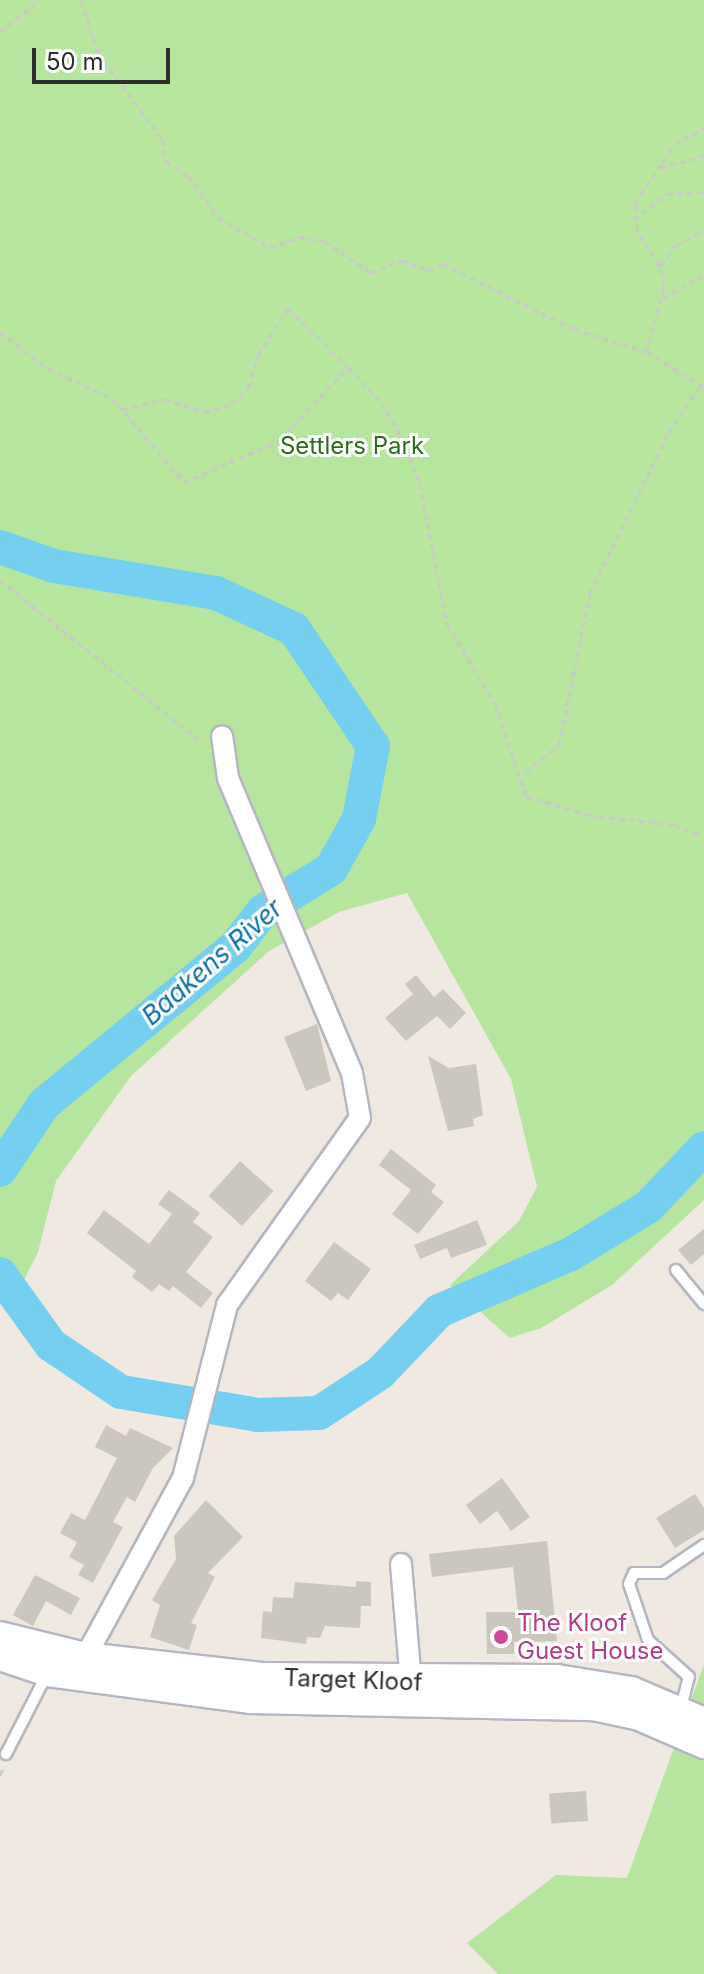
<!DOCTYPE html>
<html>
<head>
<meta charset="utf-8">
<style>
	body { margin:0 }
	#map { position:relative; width:704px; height:1974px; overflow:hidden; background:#efe9e1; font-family:Inter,sans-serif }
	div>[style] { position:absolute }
	.green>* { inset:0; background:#b6e59e }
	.river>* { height:34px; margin:-17px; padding:0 17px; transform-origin:17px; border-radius:17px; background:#75cff0 }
	.building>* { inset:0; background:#cbc7bf; transform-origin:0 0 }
	.path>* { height:3px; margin-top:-1.5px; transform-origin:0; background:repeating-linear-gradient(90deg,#c9c9c9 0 6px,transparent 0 10px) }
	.roads { filter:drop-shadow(2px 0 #b4b7c1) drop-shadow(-2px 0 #b4b7c1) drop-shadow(0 2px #b4b7c1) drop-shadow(0 -2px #b4b7c1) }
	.lane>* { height:10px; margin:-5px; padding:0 5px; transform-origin:5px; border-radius:5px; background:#fff }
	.street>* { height:20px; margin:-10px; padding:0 10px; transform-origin:10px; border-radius:10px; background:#fff }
	.secondary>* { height:28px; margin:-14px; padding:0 14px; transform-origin:14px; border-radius:14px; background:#fff }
	.dots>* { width:22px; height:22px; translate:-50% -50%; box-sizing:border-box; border:4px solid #fff; border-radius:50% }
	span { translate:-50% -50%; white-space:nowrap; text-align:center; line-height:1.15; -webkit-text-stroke:6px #fff; paint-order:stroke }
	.park-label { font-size:24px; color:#2c6e1b }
	.hotel-label { font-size:24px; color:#b23c85 }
	.left { translate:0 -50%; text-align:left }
	.street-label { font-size:24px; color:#2e2e2e }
	.water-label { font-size:26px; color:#0d6fa3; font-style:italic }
	.scale { position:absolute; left:32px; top:48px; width:138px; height:36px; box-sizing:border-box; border:4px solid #2e2e2e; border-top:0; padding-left:10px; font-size:24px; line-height:28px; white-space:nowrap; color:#2e2e2e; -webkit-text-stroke:6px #fff; paint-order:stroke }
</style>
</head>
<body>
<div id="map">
	<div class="green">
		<div style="clip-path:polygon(0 0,704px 0,704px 1200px,612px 1285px,541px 1328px,510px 1338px,450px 1285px,519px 1221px,537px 1187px,511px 1079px,407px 893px,339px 912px,269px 951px,131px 1076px,56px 1181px,38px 1252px,24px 1280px,0 1286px)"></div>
		<div style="clip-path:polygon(704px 1664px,704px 1974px,498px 1974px,467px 1943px,556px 1875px,627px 1878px)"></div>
	</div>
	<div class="river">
		<div style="left:0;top:547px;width:57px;rotate:19.4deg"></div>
		<div style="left:54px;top:566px;width:164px;rotate:9.5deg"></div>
		<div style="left:216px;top:593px;width:86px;rotate:24.8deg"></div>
		<div style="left:294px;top:629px;width:141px;rotate:56deg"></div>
		<div style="left:373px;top:746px;width:74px;rotate:100.9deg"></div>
		<div style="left:359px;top:819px;width:57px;rotate:119.2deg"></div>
		<div style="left:331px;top:869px;width:80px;rotate:148.3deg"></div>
		<div style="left:263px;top:911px;width:46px;rotate:127.9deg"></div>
		<div style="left:235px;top:947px;width:247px;rotate:140.6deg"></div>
		<div style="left:44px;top:1104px;width:79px;rotate:123.7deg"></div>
		<div style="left:0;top:1274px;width:87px;rotate:54.3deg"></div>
		<div style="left:51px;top:1345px;width:84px;rotate:33.9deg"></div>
		<div style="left:121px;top:1392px;width:139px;rotate:9.5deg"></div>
		<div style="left:258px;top:1415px;width:61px;rotate:-1.9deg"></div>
		<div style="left:319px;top:1413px;width:73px;rotate:-33.3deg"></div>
		<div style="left:380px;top:1373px;width:86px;rotate:-46.4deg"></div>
		<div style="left:439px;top:1311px;width:144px;rotate:-23.4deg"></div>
		<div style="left:571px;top:1254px;width:90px;rotate:-31.4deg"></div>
		<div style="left:648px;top:1207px;width:81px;rotate:-46.5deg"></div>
	</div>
	<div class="building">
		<div style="clip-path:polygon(416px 975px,434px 997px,443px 989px,466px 1013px,450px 1029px,437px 1016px,406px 1041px,385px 1018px,413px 994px,405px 984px)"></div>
		<div style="clip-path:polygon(317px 1024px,331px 1081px,306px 1091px,284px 1037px)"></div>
		<div style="clip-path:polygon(428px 1056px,449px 1068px,476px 1064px,483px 1115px,473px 1119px,474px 1126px,448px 1131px)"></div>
		<div style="clip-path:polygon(391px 1149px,436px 1185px,431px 1192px,444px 1202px,418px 1234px,392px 1214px,411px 1190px,379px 1165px)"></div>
		<div style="left:240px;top:1161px;width:45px;height:47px;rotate:42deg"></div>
		<div style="clip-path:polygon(169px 1190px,200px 1213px,193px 1222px,213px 1237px,186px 1272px,213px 1293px,201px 1308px,173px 1286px,169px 1291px,159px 1284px,152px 1292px,132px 1277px,136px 1271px,87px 1233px,104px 1210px,149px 1244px,172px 1214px,158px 1204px)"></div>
		<div style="clip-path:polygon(477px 1220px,487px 1245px,451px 1258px,447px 1248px,420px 1259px,414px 1245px)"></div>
		<div style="clip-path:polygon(704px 1229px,704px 1254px,691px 1265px,678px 1250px)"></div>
		<div style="clip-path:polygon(334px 1242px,371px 1269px,348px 1300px,338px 1293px,331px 1301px,305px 1281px)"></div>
		<div style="clip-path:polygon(106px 1425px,126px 1436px,130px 1428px,173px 1448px,153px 1468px,135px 1502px,127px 1497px,113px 1522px,123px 1527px,93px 1583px,78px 1575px,84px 1565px,69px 1557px,77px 1542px,60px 1533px,71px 1513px,85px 1520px,117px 1458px,95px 1447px)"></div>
		<div style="clip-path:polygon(502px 1478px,530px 1517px,511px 1531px,497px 1511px,480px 1524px,466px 1505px)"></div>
		<div style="clip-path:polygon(695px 1494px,704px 1508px,704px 1530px,675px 1548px,656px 1518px)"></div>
		<div style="clip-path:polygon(206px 1500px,243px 1537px,208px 1573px,215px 1577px,191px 1623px,197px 1625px,189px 1650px,150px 1637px,160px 1605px,152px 1600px,176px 1559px,174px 1536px)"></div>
		<div style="clip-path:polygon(547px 1541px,557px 1641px,514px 1642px,514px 1654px,487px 1654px,486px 1612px,518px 1612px,513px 1567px,432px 1577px,429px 1554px)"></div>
		<div style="clip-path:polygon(35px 1575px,80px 1598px,71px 1615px,46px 1601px,33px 1626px,13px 1615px)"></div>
		<div style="clip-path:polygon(356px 1581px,371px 1582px,371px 1606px,361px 1606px,360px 1628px,325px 1626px,320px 1638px,307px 1637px,306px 1644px,261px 1638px,263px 1611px,272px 1612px,273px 1597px,293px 1598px,295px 1582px,356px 1587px)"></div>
		<div style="left:586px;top:1791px;width:30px;height:37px;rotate:86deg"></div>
	</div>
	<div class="path">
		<div style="left:81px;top:0;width:56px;rotate:72.2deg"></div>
		<div style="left:98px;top:53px;width:109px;rotate:53.2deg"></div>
		<div style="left:163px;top:140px;width:21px;rotate:82deg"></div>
		<div style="left:166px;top:161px;width:27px;rotate:34deg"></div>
		<div style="left:188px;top:176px;width:51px;rotate:53.8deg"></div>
		<div style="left:218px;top:217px;width:61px;rotate:30.8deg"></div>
		<div style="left:270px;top:248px;width:31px;rotate:-21deg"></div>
		<div style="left:299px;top:237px;width:25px;rotate:9deg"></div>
		<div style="left:324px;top:241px;width:57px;rotate:34.2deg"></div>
		<div style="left:371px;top:273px;width:33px;rotate:-23deg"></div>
		<div style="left:401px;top:260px;width:29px;rotate:20deg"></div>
		<div style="left:428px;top:270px;width:16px;rotate:-22deg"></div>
		<div style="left:443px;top:264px;width:146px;rotate:26.4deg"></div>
		<div style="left:574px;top:329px;width:77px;rotate:17.5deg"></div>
		<div style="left:647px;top:352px;width:67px;rotate:31.6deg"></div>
		<div style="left:0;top:32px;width:50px;rotate:-39.4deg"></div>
		<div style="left:661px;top:168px;width:45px;rotate:-15.6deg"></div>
		<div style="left:634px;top:219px;width:41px;rotate:-37.1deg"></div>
		<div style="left:667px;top:194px;width:37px;rotate:-3deg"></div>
		<div style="left:661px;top:265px;width:25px;rotate:-53deg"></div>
		<div style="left:676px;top:245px;width:31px;rotate:-27deg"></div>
		<div style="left:663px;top:298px;width:47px;rotate:-29.3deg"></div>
		<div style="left:0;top:332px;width:61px;rotate:37.6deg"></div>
		<div style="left:48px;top:369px;width:70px;rotate:24.4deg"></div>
		<div style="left:112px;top:398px;width:111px;rotate:49.4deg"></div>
		<div style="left:184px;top:482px;width:103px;rotate:-23.3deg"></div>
		<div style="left:279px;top:441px;width:101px;rotate:-47deg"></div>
		<div style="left:348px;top:367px;width:50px;rotate:46.6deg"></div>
		<div style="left:382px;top:403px;width:40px;rotate:60.3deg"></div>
		<div style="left:402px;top:438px;width:49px;rotate:68.6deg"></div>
		<div style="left:420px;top:484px;width:143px;rotate:79.1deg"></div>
		<div style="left:447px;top:624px;width:93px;rotate:59deg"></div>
		<div style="left:495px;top:704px;width:97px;rotate:71.4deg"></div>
		<div style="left:526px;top:796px;width:66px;rotate:16.8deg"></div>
		<div style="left:589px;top:815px;width:87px;rotate:6.6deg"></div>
		<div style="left:675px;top:825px;width:31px;rotate:21deg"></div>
		<div style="left:647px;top:352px;width:68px;rotate:-75.6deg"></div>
		<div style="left:664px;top:286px;width:21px;rotate:-101deg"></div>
		<div style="left:660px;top:265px;width:41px;rotate:-124.1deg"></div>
		<div style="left:637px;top:231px;width:28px;rotate:-94deg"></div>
		<div style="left:635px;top:203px;width:71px;rotate:-55.9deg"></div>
		<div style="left:675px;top:144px;width:33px;rotate:-29deg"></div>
		<div style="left:123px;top:410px;width:43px;rotate:-14.7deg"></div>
		<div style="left:165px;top:399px;width:42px;rotate:18deg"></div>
		<div style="left:205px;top:412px;width:28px;rotate:-17deg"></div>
		<div style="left:232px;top:404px;width:24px;rotate:-45deg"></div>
		<div style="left:249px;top:387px;width:33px;rotate:-74deg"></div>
		<div style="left:258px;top:355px;width:56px;rotate:-57.4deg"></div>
		<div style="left:288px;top:308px;width:84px;rotate:44.5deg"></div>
		<div style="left:0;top:580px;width:255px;rotate:38.8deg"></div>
		<div style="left:525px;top:772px;width:43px;rotate:-38.5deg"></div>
		<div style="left:559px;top:745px;width:155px;rotate:-78.5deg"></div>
		<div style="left:590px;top:593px;width:178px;rotate:-64deg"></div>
		<div style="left:668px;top:433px;width:58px;rotate:-55.5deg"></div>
		<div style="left:0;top:1775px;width:10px;rotate:-66deg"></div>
	</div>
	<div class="roads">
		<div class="lane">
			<div style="left:676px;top:1270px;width:44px;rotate:50.5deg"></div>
			<div style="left:681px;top:1708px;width:32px;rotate:-76deg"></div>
			<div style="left:689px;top:1677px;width:55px;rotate:-137.9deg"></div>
			<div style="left:648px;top:1640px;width:59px;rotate:-108.7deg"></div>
			<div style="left:629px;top:1584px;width:12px;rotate:-66deg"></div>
			<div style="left:634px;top:1573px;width:29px"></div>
			<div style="left:663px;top:1573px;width:50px;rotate:-34.3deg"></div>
			<div style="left:6px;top:1754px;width:90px;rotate:-62.9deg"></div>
		</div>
		<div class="street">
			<div style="left:401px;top:1564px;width:119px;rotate:85.2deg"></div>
			<div style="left:81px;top:1665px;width:213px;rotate:-61.4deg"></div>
			<div style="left:183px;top:1478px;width:179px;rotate:-75.7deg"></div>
			<div style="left:227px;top:1305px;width:229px;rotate:-54.6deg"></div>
			<div style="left:360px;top:1118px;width:46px;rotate:-100.1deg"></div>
			<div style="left:352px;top:1073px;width:320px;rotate:-112.8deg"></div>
			<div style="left:228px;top:778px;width:42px;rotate:-98.1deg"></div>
		</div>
		<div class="secondary">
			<div style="left:0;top:1636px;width:88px;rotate:13.9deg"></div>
			<div style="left:85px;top:1657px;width:178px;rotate:6.4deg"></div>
			<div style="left:262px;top:1677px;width:295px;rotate:0.4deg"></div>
			<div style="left:557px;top:1679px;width:75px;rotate:9.2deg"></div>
			<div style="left:631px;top:1691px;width:79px;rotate:23deg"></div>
			<div style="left:0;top:1656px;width:51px;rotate:18.4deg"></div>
			<div style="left:48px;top:1672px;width:205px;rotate:7.6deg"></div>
			<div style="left:251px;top:1699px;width:343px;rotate:1.2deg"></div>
			<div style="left:594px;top:1706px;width:46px;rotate:12.5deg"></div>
			<div style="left:639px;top:1716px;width:71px;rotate:23.3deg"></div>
		</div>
	</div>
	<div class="dots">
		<div style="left:501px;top:1637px;background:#d1479c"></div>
	</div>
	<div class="park-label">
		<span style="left:352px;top:446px">Settlers Park</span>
	</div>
	<div class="hotel-label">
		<span class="left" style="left:517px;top:1637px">The Kloof<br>Guest House</span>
	</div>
	<div class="street-label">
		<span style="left:353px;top:1680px;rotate:2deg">Target Kloof</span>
	</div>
	<div class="water-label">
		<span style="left:212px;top:962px;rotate:-41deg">Baakens River</span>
	</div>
	<div class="scale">50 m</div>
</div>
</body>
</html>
